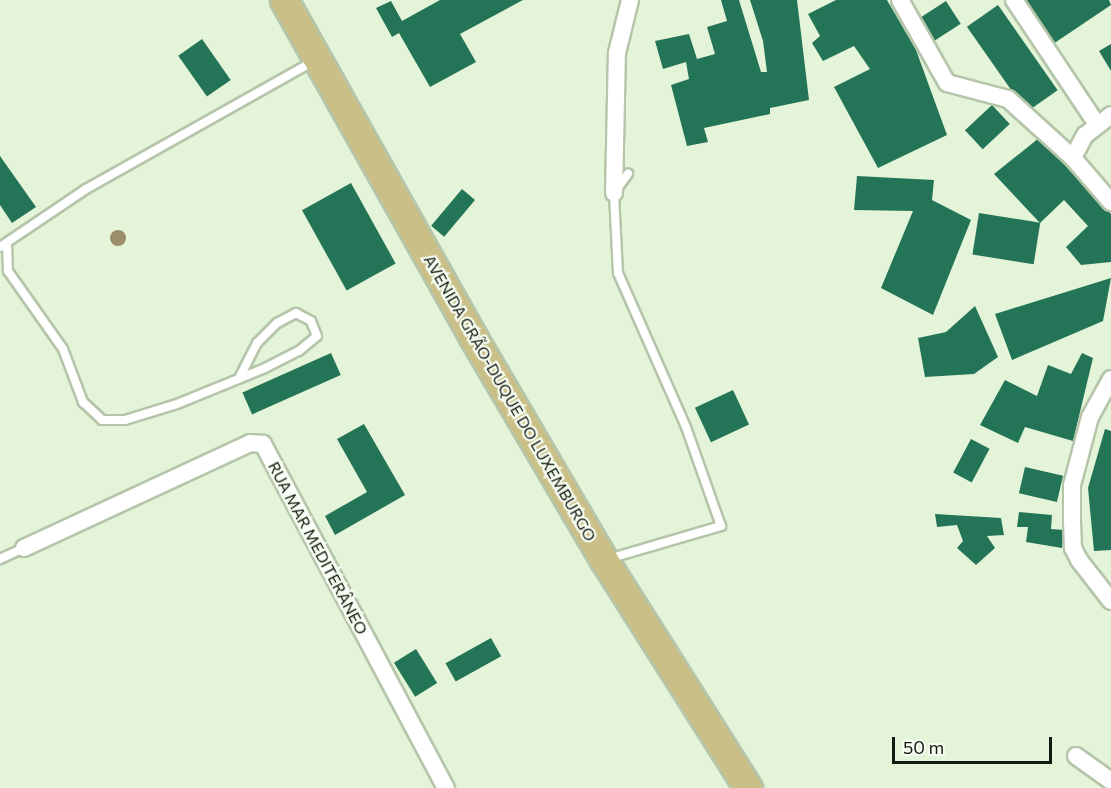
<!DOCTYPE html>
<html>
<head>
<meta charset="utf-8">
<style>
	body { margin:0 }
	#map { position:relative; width:1111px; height:788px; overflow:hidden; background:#e4f4d8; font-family:Commissioner,sans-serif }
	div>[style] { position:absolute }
	.building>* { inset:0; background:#247557; transform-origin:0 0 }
	.roads { filter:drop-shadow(2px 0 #b5c5aa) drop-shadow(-2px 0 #b5c5aa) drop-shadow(0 2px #b5c5aa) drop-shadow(0 -2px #b5c5aa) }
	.service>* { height:8px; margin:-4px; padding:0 4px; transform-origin:4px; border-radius:4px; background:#fff }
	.minor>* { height:16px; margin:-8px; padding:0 8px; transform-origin:8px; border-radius:8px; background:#fff }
	.primary>* { height:27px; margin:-13.5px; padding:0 13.5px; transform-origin:13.5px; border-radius:13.5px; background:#c9bf87 }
	.trees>* { width:16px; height:16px; margin:-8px; border-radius:50%; background:#998d6a }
	span { translate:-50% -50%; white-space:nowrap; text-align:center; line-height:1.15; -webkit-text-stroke:4.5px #f7fef3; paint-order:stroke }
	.street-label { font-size:16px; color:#141910 }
	.scale { position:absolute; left:892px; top:737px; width:160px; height:27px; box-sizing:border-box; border:3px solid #141910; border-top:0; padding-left:8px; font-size:18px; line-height:21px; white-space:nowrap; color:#141910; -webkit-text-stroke:4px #f7fef3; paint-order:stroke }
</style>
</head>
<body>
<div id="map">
	<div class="building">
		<div style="clip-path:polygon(440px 0,523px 0,460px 34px,476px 62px,430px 87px,399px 33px,392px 37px,376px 8px,391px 1px,402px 21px)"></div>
		<div style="clip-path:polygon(721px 0,739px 0,761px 72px,767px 72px,763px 41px,750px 0,797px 0,809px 100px,770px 108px,770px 114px,704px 128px,708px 142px,687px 146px,671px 85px,689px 79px,686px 62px,663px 69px,655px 41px,689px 34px,697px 59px,715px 54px,707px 27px,727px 21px)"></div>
		<div style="clip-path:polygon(836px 0,887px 0,916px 50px,947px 135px,878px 168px,834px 87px,870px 69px,854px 46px,823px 61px,812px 43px,820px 36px,808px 14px)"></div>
		<div style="clip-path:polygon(1024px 0,1109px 0,1111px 5px,1053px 44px)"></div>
		<div style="left:946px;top:1px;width:27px;height:35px;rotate:57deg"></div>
		<div style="left:998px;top:5px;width:104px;height:38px;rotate:55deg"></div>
		<div style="left:202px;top:39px;width:50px;height:29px;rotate:55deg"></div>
		<div style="clip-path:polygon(1111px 44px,1111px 71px,1099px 51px)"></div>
		<div style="left:992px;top:105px;width:26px;height:37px;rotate:47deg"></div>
		<div style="clip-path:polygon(1039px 138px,1111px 214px,1111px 262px,1081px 265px,1066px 247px,1088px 226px,1064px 200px,1040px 223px,994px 174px)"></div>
		<div style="clip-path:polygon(0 156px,36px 207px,12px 223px,0 205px)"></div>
		<div style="clip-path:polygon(857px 176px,934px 180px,932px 200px,971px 220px,933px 315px,881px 288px,913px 211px,854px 210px)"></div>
		<div style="left:351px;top:183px;width:92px;height:56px;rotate:61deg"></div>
		<div style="left:462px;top:189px;width:17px;height:48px;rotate:40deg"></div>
		<div style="left:979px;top:213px;width:62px;height:42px;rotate:9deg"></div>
		<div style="clip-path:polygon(1111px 278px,1103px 321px,1012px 360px,995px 314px)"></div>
		<div style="clip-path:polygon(975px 306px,998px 357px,974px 374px,925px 377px,918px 338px,946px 332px)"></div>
		<div style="left:331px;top:353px;width:24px;height:97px;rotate:66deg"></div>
		<div style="clip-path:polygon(1082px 353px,1093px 358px,1073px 441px,1025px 427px,1018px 443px,980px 425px,1005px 380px,1037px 396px,1048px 365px,1071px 374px)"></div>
		<div style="left:733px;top:390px;width:38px;height:42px;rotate:65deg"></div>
		<div style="clip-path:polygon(364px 424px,405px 495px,335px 535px,325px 516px,367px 492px,337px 439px)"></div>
		<div style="clip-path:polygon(1105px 429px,1111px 431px,1111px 550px,1094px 551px,1088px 488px)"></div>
		<div style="left:971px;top:439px;width:21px;height:38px;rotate:28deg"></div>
		<div style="left:1025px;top:467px;width:39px;height:27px;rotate:13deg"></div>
		<div style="clip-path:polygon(1019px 512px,1052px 515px,1051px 529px,1064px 530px,1062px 548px,1026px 542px,1028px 527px,1017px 527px)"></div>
		<div style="clip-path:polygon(935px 514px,1001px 518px,1004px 535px,987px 536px,995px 548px,976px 565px,957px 548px,963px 541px,957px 525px,937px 527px)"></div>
		<div style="left:491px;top:638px;width:21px;height:52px;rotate:61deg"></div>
		<div style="left:416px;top:649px;width:40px;height:26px;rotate:58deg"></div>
	</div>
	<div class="roads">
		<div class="service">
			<div style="left:7px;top:243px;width:28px;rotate:88deg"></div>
			<div style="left:8px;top:271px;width:95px;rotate:54.8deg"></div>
			<div style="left:63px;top:349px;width:57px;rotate:69.3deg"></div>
			<div style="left:83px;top:402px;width:26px;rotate:43deg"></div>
			<div style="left:102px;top:420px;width:23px"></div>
			<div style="left:125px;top:420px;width:54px;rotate:-17.1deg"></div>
			<div style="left:177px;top:404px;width:95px;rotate:-22.2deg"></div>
			<div style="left:265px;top:368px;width:38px;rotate:-27deg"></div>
			<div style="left:299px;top:351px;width:23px;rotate:-40deg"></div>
			<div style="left:317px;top:336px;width:16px;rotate:-112deg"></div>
			<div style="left:311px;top:321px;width:17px;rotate:-152deg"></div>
			<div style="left:296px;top:313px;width:21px;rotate:152deg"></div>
			<div style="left:277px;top:323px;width:28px;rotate:135deg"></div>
			<div style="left:257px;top:343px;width:38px;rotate:117deg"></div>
			<div style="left:0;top:247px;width:104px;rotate:-34deg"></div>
			<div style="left:86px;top:189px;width:261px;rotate:-29.3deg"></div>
			<div style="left:0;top:559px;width:26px;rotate:-25deg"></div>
			<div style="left:608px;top:559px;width:118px;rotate:-16.3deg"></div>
			<div style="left:721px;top:526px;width:105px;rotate:-109.5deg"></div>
			<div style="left:686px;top:427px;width:168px;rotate:-113.8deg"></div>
			<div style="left:618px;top:273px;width:80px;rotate:-92.9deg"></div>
			<div style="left:614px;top:193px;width:24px;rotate:-54deg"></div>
		</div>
		<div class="minor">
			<div style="left:900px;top:0;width:95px;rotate:60.5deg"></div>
			<div style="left:947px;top:83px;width:63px;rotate:14.7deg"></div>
			<div style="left:1008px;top:99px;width:88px;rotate:42.2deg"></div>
			<div style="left:1014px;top:0;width:148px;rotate:56.3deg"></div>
			<div style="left:1111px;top:115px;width:33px;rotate:142deg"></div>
			<div style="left:1085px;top:135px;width:26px;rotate:118deg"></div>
			<div style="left:1073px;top:158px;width:58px;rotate:49.2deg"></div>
			<div style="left:614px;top:193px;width:140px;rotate:-88.8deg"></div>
			<div style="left:617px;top:53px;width:55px;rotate:-76.2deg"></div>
			<div style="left:1111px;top:379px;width:43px;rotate:118.9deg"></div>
			<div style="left:1090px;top:417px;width:70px;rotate:104.8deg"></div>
			<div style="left:1072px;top:485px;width:36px;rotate:90deg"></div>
			<div style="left:1072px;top:521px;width:27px;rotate:88deg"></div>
			<div style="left:1073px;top:548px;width:13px;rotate:63deg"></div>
			<div style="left:1079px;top:560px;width:52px;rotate:52deg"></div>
			<div style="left:24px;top:548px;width:249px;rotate:-24.9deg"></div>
			<div style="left:250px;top:443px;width:13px;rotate:4deg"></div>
			<div style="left:263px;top:444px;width:390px;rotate:62deg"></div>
			<div style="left:1076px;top:756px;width:43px;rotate:35.5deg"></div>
		</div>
		<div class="primary">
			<div style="left:284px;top:0;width:386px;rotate:60.7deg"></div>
			<div style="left:473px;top:337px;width:259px;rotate:59.6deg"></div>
			<div style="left:604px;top:560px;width:270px;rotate:57.7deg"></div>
		</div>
	</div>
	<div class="trees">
		<div style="left:118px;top:238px"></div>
	</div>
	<div class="street-label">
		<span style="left:510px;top:398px;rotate:60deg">AVENIDA GRÃO-DUQUE DO LUXEMBURGO</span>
		<span style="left:318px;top:548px;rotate:62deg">RUA MAR MEDITERÂNEO</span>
	</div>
	<div class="scale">50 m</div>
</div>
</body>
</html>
